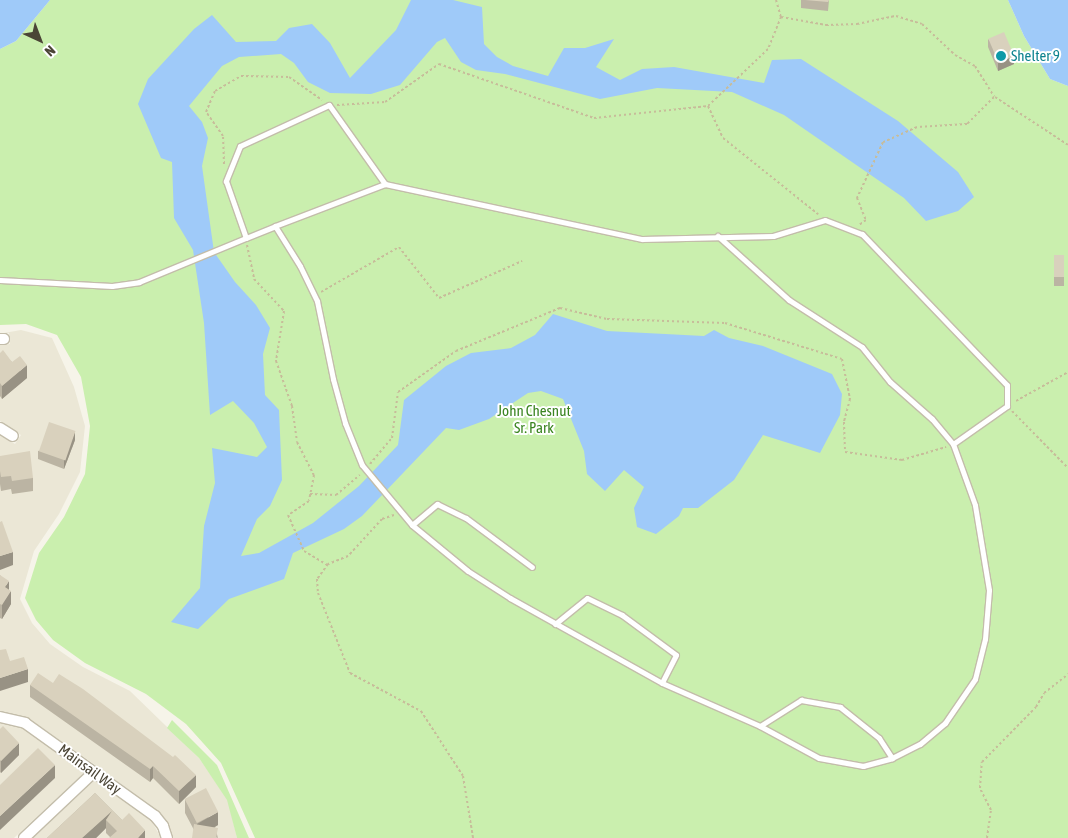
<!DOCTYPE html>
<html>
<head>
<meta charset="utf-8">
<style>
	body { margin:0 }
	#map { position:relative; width:1068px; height:838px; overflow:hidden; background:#f6f4e9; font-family:"Asap Condensed",sans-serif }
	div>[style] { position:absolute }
	.residential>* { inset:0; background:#ebe7d6 }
	.green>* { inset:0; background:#caefae }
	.water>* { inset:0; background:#9fcaf9 }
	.path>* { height:2px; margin-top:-1px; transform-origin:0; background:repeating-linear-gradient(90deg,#c7bc9a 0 2.5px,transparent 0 5px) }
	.roads { filter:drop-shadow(1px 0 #c3bdaa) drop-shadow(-1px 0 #c3bdaa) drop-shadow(0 1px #c3bdaa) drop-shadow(0 -1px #c3bdaa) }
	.service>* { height:5px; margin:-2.5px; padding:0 2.5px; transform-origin:2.5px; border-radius:2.5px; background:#fff }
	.minor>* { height:10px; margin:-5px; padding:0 5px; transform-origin:5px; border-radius:5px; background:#fff }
	.wall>* { inset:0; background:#bbb4a3; transform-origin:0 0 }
	.shaded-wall>* { inset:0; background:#989284 }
	.building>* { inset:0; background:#d9d1bd; transform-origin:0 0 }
	.dots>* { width:14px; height:14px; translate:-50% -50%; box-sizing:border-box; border:2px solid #fff; border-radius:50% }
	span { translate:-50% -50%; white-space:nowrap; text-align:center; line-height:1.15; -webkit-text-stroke:4px #fff; paint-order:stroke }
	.culture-label { font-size:15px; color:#0d838f }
	.left { translate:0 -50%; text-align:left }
	.park-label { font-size:15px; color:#3b8521 }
	.street-label { font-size:15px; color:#4b4536 }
	.north { position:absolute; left:15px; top:15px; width:50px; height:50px; -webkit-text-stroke:4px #fff; paint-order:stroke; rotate:137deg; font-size:14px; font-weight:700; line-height:20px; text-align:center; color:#4b4536 }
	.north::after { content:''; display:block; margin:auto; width:18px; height:22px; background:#4b4536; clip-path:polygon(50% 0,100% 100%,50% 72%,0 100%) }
</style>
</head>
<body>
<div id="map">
	<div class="residential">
		<div style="clip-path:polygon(21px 330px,52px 338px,74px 387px,85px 426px,80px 472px,59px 514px,34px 551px,20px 599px,32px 623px,50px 644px,83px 667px,130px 691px,199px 758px,228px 800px,237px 838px,173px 838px,169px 825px,158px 811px,94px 764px,28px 718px,0 711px,0 434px,15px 444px,21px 435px,0 421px,0 345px,10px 344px,9px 333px,4px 333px)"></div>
		<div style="clip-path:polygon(0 723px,23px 728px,85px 772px,14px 838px,0 838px)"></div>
		<div style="clip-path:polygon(95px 780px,151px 820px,161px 838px,33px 838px)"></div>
	</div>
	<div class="green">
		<div style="clip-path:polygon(50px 0,1008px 0,1024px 36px,1050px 79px,1068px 86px,1068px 838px,255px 838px,221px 763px,186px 724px,146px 694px,85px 663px,53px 640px,36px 620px,25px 598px,39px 553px,64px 517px,85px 474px,90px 426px,81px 377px,57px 335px,26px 324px,0 325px,0 49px,16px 41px)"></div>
		<div style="clip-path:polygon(172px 720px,217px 765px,249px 838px,237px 838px,227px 800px,199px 758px,167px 728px)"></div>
	</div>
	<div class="water">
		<div style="clip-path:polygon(0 0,50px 0,16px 41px,0 49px)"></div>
		<div style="clip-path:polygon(411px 0,453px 0,482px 7px,484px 44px,497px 57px,513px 66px,548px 76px,564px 48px,585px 48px,614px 39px,596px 67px,620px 80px,642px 69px,674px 67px,764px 83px,772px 60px,801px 59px,898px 121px,958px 172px,974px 197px,958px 211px,926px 221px,904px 198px,784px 115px,732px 92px,657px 88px,600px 99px,505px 74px,476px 70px,461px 62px,445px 38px,437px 42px,400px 85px,371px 94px,330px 93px,308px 82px,294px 63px,281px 54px,239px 57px,222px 66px,189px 106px,202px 122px,208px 138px,202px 166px,214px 252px,235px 282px,256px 305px,270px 328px,263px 354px,265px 395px,279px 410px,282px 480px,270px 506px,257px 519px,241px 556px,259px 553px,313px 523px,359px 486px,398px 445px,404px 400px,446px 366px,471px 353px,511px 348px,535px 335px,553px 314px,607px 331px,704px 336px,714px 330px,729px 338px,763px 346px,832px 374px,842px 394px,840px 415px,820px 453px,763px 435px,734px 480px,698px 508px,683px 508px,679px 516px,656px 534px,637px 527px,634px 508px,644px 487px,624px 470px,605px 491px,587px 474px,584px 451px,563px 399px,541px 391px,528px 393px,489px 419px,459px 430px,446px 428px,362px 516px,344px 529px,293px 553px,284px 579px,229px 599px,198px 629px,171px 622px,200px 588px,204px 526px,215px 483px,212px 448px,257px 457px,267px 447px,254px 423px,233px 401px,210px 415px,204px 323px,193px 250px,174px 218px,172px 162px,161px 158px,138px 104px,148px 79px,194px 29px,212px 15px,236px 42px,276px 41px,289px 28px,312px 24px,330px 43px,350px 78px,396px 30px)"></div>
		<div style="clip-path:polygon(1008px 0,1068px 0,1068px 86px,1050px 79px,1024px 36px)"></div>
	</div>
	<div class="path">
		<div style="left:776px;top:0;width:18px;rotate:74deg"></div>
		<div style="left:781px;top:17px;width:46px;rotate:10.1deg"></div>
		<div style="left:826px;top:25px;width:31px;rotate:-2deg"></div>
		<div style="left:857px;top:24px;width:40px;rotate:-12deg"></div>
		<div style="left:896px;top:16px;width:27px;rotate:17deg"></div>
		<div style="left:922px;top:24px;width:45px;rotate:43.2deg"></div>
		<div style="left:955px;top:55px;width:23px;rotate:29deg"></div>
		<div style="left:975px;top:66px;width:36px;rotate:58deg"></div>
		<div style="left:994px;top:97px;width:38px;rotate:135deg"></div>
		<div style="left:967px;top:124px;width:50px;rotate:176.6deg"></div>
		<div style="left:917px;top:127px;width:37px;rotate:156deg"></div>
		<div style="left:883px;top:142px;width:62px;rotate:114.9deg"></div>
		<div style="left:857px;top:198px;width:24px;rotate:68deg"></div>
		<div style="left:866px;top:220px;width:9px;rotate:144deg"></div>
		<div style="left:781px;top:17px;width:35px;rotate:112deg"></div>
		<div style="left:768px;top:49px;width:83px;rotate:136.5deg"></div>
		<div style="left:708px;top:106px;width:35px;rotate:65deg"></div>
		<div style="left:723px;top:138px;width:122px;rotate:38.7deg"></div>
		<div style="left:995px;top:97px;width:87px;rotate:33.3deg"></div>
		<div style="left:337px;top:105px;width:48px;rotate:-3.6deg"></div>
		<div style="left:385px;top:102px;width:66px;rotate:-35.1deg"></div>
		<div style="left:439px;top:64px;width:164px;rotate:19.2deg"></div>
		<div style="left:594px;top:118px;width:115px;rotate:-6deg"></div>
		<div style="left:224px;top:164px;width:28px;rotate:-92deg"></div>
		<div style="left:223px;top:136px;width:29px;rotate:-125deg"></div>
		<div style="left:206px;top:112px;width:23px;rotate:-67deg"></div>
		<div style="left:215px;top:91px;width:30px;rotate:-30deg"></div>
		<div style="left:241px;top:76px;width:48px;rotate:1.2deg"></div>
		<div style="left:289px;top:77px;width:40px;rotate:34.9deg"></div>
		<div style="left:247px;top:245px;width:35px;rotate:78deg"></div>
		<div style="left:254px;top:279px;width:44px;rotate:46.8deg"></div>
		<div style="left:284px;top:311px;width:51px;rotate:99.1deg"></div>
		<div style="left:276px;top:361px;width:48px;rotate:70.4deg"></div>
		<div style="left:292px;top:406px;width:36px;rotate:82deg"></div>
		<div style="left:297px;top:442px;width:37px;rotate:63deg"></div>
		<div style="left:314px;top:475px;width:26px;rotate:101deg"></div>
		<div style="left:309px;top:501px;width:25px;rotate:146deg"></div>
		<div style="left:288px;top:515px;width:39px;rotate:66deg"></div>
		<div style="left:304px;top:551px;width:27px;rotate:31deg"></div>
		<div style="left:321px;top:292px;width:90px;rotate:-30deg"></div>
		<div style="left:399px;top:247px;width:65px;rotate:51.9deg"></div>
		<div style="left:439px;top:298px;width:91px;rotate:-24deg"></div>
		<div style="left:1016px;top:401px;width:60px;rotate:-29.1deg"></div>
		<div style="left:1012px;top:411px;width:80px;rotate:45.5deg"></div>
		<div style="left:370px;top:464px;width:34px;rotate:-50deg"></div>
		<div style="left:392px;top:438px;width:46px;rotate:-82.6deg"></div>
		<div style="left:398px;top:392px;width:71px;rotate:-35.3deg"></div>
		<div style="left:456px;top:351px;width:113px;rotate:-22.5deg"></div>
		<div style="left:560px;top:308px;width:48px;rotate:13.2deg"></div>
		<div style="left:607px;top:319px;width:118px;rotate:1.9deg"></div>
		<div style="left:725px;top:323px;width:122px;rotate:17.1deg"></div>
		<div style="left:842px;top:359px;width:41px;rotate:78.7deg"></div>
		<div style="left:850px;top:399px;width:24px;rotate:105deg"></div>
		<div style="left:844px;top:422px;width:30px;rotate:88deg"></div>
		<div style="left:845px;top:452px;width:58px;rotate:8deg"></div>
		<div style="left:902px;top:460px;width:46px;rotate:-16.5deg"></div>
		<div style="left:310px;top:494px;width:26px;rotate:2deg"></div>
		<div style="left:336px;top:495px;width:31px;rotate:-40deg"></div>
		<div style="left:394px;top:515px;width:13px;rotate:162deg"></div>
		<div style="left:382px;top:519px;width:50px;rotate:132.6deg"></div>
		<div style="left:348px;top:556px;width:22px;rotate:158deg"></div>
		<div style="left:328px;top:564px;width:19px;rotate:126deg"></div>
		<div style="left:317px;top:579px;width:14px;rotate:86deg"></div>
		<div style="left:318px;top:593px;width:86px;rotate:68.2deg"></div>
		<div style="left:350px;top:673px;width:81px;rotate:28.2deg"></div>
		<div style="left:421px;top:711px;width:77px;rotate:57.1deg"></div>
		<div style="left:463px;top:776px;width:63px;rotate:80.8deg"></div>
		<div style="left:987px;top:838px;width:28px;rotate:-82deg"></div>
		<div style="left:991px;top:810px;width:25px;rotate:-117deg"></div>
		<div style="left:980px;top:788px;width:26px;rotate:-86deg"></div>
		<div style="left:982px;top:762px;width:77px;rotate:-45.5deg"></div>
		<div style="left:1036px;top:707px;width:16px;rotate:-60deg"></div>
		<div style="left:1044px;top:693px;width:31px;rotate:-38deg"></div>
	</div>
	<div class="roads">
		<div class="service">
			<div style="left:385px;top:184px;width:97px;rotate:-125.3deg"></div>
			<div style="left:329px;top:105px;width:98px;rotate:155.3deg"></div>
			<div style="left:240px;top:146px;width:38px;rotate:112deg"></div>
			<div style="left:226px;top:181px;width:60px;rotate:70.7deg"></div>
			<div style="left:246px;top:238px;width:31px;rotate:-22deg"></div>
			<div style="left:275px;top:226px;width:47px;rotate:58deg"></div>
			<div style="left:300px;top:266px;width:39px;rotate:64deg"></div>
			<div style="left:317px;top:301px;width:80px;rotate:78.4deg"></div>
			<div style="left:333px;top:379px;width:46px;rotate:74.7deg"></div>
			<div style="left:345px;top:423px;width:45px;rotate:68deg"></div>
			<div style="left:362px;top:465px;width:78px;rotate:50.2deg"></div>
			<div style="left:412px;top:525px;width:72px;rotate:39.4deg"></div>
			<div style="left:468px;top:571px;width:50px;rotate:32.7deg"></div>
			<div style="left:510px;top:598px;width:174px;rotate:29.2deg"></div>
			<div style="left:662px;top:683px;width:107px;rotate:23.7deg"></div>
			<div style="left:760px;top:726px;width:67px;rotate:28.5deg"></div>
			<div style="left:819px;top:758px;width:45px;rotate:10.3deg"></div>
			<div style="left:863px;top:766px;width:30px;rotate:-15deg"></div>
			<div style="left:892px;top:758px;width:31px;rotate:-27deg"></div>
			<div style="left:920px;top:744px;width:33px;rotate:-40deg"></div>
			<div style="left:945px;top:723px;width:53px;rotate:-55.7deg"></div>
			<div style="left:975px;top:679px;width:41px;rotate:-76deg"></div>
			<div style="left:985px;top:639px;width:49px;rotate:-85.3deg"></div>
			<div style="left:989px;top:590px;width:86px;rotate:-99.4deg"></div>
			<div style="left:975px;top:505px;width:65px;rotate:-109.8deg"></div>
			<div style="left:953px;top:444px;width:33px;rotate:-130deg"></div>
			<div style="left:932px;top:419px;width:56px;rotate:-138.6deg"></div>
			<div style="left:890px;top:382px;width:45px;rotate:-128.7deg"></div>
			<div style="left:862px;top:347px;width:87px;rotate:-147.2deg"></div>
			<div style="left:789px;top:300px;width:96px;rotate:-138deg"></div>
			<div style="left:275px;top:226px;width:118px;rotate:-20.9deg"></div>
			<div style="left:385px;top:184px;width:263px;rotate:12.1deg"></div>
			<div style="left:642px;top:239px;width:131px;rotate:-1.3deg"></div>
			<div style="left:773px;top:236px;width:54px;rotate:-17.1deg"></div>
			<div style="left:825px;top:220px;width:40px;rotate:21deg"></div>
			<div style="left:862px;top:234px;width:209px;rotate:46.2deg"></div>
			<div style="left:1007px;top:385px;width:21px;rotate:90deg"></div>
			<div style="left:1007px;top:406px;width:66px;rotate:144.9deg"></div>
			<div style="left:0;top:280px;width:112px;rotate:3.1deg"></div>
			<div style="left:112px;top:286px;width:27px;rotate:-8deg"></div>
			<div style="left:139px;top:282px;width:116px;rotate:-22.4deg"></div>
			<div style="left:412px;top:525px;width:33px;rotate:-40deg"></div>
			<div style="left:437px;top:504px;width:32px;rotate:26deg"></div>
			<div style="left:466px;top:518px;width:82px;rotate:36.6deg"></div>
			<div style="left:555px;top:624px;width:41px;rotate:-39.1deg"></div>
			<div style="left:587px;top:598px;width:39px;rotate:26deg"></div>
			<div style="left:622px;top:615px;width:67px;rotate:36.5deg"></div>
			<div style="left:676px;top:655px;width:31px;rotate:117deg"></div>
			<div style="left:760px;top:726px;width:49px;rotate:-32.4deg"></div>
			<div style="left:801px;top:700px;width:40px;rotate:10deg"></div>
			<div style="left:840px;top:707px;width:50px;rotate:38.5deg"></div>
			<div style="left:879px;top:738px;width:24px;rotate:57deg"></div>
		</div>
		<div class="minor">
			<div style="left:0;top:339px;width:4px"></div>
			<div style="left:0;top:428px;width:15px;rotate:32deg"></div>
			<div style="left:0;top:717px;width:26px;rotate:13deg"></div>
			<div style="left:25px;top:723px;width:160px;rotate:35.6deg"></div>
			<div style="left:155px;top:816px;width:13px;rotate:51deg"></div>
			<div style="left:163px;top:826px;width:13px;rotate:72deg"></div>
			<div style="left:24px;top:838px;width:96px;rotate:-43.3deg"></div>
		</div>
	</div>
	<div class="wall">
		<div style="clip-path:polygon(801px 0,829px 0,828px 11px,801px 8px)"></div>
		<div style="clip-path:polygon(988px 39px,1014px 64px,998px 71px,988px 47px)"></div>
		<div style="left:1054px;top:255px;width:10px;height:31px"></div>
		<div style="clip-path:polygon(0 353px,12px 362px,27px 378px,2px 399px,0 396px)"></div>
		<div style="clip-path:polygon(75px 440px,64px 469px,38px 459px,38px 451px)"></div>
		<div style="clip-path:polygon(0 456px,33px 478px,33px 491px,12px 494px,11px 489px,1px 491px,0 484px)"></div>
		<div style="clip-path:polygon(0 575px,9px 590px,11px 604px,2px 619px,0 618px)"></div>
		<div style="clip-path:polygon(53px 683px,196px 787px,179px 804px,153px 778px,150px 782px,30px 697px,30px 685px)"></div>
		<div style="clip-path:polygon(0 729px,19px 755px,1px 773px,0 772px)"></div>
		<div style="clip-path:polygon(95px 793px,122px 820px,145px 838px,110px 837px,106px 833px,106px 828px,96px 838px,47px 838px)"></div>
		<div style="clip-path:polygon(185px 799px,218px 825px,215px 827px,218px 838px,194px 830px,185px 813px)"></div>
	</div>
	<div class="shaded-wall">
		<div style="clip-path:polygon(1014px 56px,1014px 64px,998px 71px,998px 62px)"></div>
		<div style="clip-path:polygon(27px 365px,27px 378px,2px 399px,2px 386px)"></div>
		<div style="clip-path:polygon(75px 431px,75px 440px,64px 469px,64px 460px)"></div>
		<div style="clip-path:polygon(13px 552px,13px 565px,0 570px,0 556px)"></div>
		<div style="clip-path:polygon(9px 581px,9px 593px,11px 591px,11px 604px,2px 619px,2px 605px,5px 587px)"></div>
		<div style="clip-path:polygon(28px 669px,28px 682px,0 691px,0 678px)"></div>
		<div style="clip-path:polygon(19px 743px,19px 755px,1px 773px,1px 761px)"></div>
		<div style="clip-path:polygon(55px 765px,55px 778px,0 830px,0 816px)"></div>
		<div style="clip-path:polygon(153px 766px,153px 778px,150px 782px,150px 769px)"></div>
		<div style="clip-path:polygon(196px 775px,196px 787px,179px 804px,179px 791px)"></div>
		<div style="clip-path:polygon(112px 811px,106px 820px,106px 828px,96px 838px,82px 838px)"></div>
		<div style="clip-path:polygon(218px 812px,218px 825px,197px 837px,197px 824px)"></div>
		<div style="clip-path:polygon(145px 830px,145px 838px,138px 838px)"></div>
	</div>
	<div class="building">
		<div style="clip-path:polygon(805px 0,829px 0,828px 2px)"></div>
		<div style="left:1004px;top:32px;width:26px;height:17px;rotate:67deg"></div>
		<div style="left:1054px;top:255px;width:10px;height:22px"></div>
		<div style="clip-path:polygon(3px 350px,12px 362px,20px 356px,27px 365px,2px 386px,0 383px,0 353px)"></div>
		<div style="left:49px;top:422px;width:28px;height:31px;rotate:19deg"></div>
		<div style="clip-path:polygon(30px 451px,33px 478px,12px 481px,11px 476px,1px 477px,0 471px,0 456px)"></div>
		<div style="clip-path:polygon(2px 521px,13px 552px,0 556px,0 522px)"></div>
		<div style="clip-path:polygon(0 575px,9px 581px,5px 587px,11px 591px,2px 605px,0 604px)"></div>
		<div style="clip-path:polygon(6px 649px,10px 661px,24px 657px,28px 669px,0 678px,0 650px)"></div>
		<div style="clip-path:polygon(38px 673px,53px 683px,59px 674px,83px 689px,173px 757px,175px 755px,196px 775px,179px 791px,153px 766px,150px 769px,30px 685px)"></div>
		<div style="clip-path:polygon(3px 726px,19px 743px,1px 761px,0 760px,0 729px)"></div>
		<div style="clip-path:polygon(38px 748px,55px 765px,0 816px,0 785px)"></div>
		<div style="left:206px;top:788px;width:27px;height:24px;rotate:63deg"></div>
		<div style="clip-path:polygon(95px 793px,122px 820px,129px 813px,145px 830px,138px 838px,109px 838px,117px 831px,106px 820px,112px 811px,82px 838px,47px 838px)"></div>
		<div style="clip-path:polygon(194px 824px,218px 828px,216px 838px,192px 838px)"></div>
	</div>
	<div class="dots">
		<div style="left:1001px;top:56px;background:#0f9aa8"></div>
	</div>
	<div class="culture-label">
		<span class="left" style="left:1011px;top:56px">Shelter 9</span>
	</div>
	<div class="park-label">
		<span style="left:534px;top:419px">John Chesnut<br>Sr. Park</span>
	</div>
	<div class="street-label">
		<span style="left:90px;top:769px;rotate:36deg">Mainsail Way</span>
	</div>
	<div class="north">N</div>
</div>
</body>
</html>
